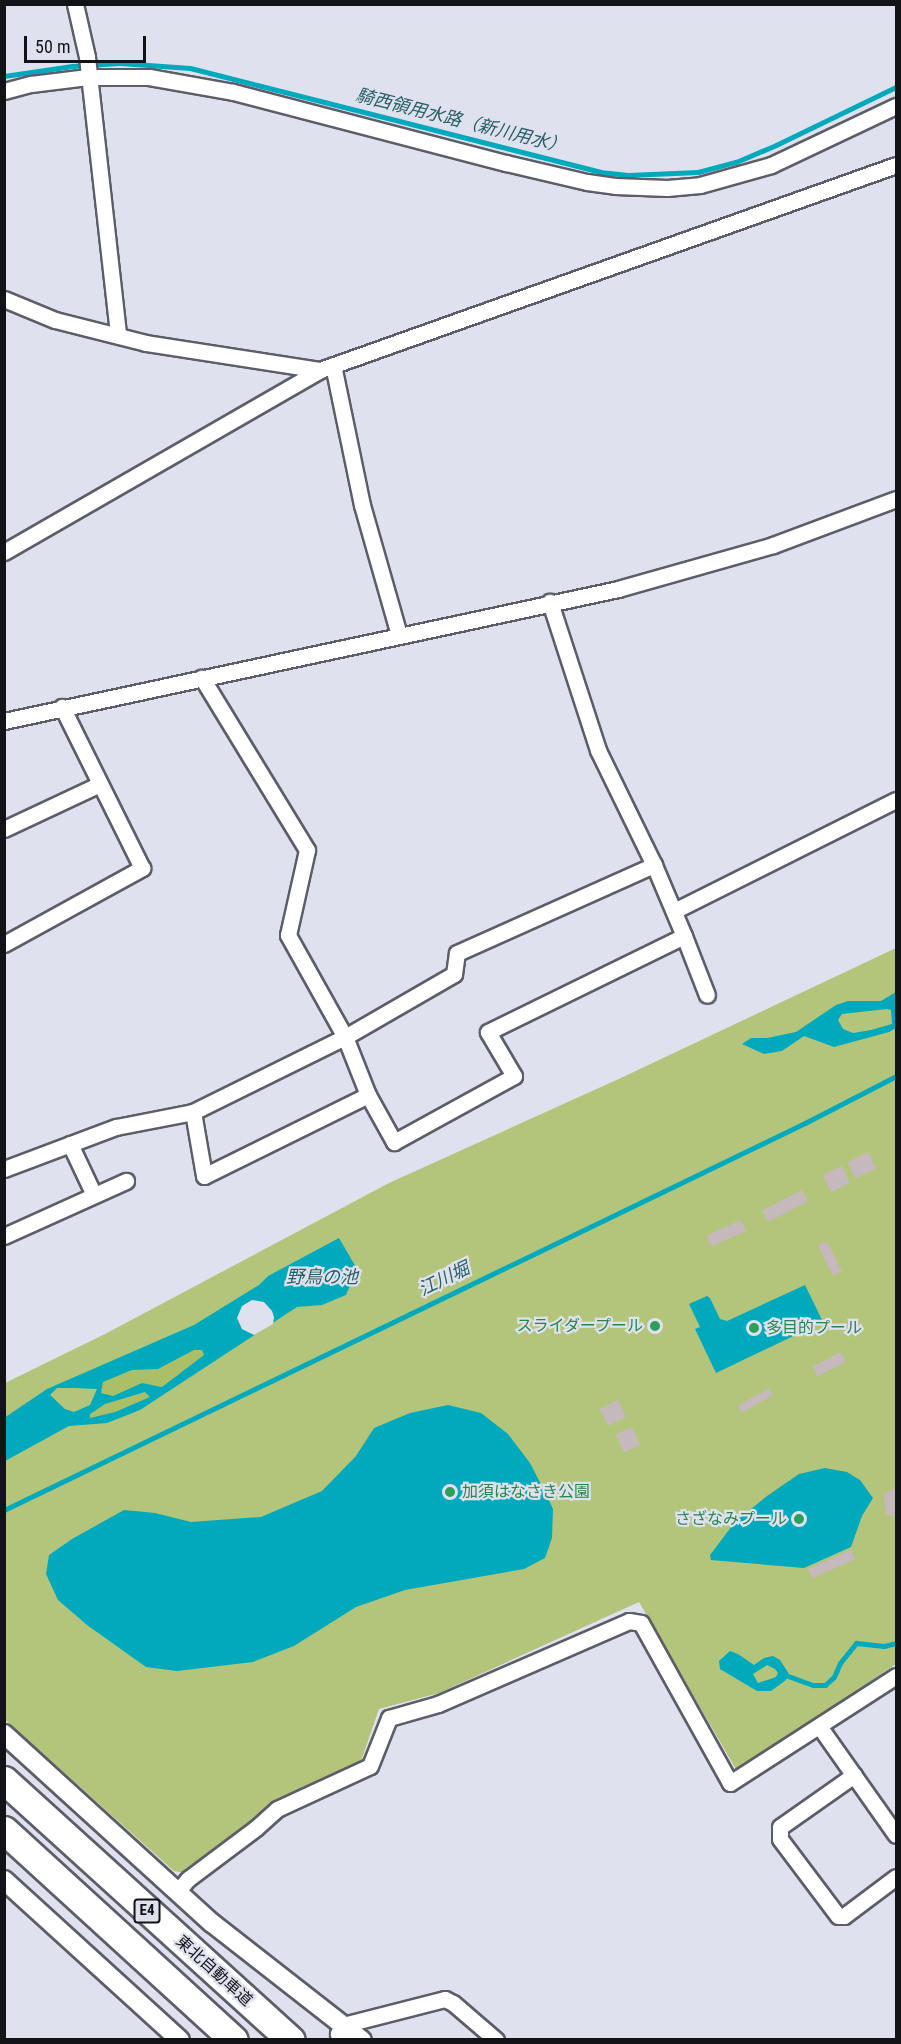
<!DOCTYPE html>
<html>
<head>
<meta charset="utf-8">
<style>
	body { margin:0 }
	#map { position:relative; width:901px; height:2044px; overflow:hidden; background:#dfe2ee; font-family:"Roboto Condensed","Noto Sans JP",sans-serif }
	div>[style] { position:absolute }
	.green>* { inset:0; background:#b2c57a }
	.forest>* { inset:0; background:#aabf68 }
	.water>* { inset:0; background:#00aabc }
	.pier>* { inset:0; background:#dfe2ee }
	.stream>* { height:5px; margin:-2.5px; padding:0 2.5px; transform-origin:2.5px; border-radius:2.5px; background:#00aabc }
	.building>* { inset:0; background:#c6b9bd; transform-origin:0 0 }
	.roads { filter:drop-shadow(2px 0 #5b5e68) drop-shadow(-2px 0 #5b5e68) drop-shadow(0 2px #5b5e68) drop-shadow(0 -2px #5b5e68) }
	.minor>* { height:15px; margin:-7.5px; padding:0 7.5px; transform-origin:7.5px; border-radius:7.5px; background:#fff }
	.tertiary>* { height:18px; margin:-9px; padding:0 9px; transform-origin:9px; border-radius:9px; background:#fff }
	.motorway>* { height:27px; margin:-13.5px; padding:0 13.5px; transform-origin:13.5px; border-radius:13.5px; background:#fff }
	.dots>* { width:16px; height:16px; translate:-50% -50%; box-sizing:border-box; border:3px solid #dfe2ee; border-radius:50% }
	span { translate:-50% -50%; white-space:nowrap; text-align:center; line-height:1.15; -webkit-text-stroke:4.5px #dfe2ee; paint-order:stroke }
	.shield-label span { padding:2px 4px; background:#dfe2ee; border:2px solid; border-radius:4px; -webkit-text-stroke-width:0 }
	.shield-label { font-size:15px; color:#121317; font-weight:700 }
	.leisure-label { font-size:16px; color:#27864d }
	.right { translate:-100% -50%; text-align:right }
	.left { translate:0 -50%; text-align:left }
	.street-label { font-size:16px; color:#121317 }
	.water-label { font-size:18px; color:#285e66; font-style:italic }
	.frame { position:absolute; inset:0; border:6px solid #121317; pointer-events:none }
	.scale { position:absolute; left:24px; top:36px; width:122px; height:27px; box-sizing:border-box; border:3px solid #121317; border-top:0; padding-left:8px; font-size:18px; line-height:21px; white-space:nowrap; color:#121317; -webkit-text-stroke:4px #dfe2ee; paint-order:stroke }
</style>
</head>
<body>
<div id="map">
	<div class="green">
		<div style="clip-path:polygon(896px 948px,896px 1664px,737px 1771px,639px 1602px,439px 1693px,379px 1709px,361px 1761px,266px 1809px,185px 1873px,174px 1871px,5px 1720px,5px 1383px,105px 1334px,389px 1183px,623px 1077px)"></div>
	</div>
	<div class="forest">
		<div style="clip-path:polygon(194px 1350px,202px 1350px,204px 1355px,162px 1387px,142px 1383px,113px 1396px,101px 1393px,103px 1382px,132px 1370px,158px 1369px)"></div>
		<div style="clip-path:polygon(146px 1392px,151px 1397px,115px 1412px,90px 1418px,90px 1414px,105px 1404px)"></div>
	</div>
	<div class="water">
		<div style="clip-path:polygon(evenodd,896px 992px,896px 1028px,889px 1032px,834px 1047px,804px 1036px,782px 1051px,764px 1054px,742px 1044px,751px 1038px,767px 1038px,796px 1032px,836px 1005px,848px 1001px,881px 1001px,896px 992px,887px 1009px,891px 1010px,892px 1024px,871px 1030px,853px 1033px,843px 1029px,838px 1020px,842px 1014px,887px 1009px)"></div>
		<div style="clip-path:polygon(evenodd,339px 1238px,357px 1269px,346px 1295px,322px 1305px,297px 1307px,140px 1410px,107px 1423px,69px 1426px,5px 1461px,4px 1418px,47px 1389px,194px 1325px,259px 1285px,268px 1276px,339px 1238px,194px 1350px,202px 1350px,204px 1355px,162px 1387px,142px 1383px,113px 1396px,101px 1393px,103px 1382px,132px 1370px,158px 1369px,194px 1350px,339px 1238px,57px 1388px,75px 1388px,97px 1389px,90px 1405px,74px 1412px,65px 1409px,50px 1395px,57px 1388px,339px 1238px,145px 1392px,150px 1397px,115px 1412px,90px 1418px,90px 1414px,105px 1404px,145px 1392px)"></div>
		<div style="clip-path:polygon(805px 1285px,823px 1322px,716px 1373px,695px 1329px,700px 1327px,689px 1304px,707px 1296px,710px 1298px,720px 1319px,727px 1321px)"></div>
		<div style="clip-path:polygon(448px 1405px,481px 1413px,508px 1434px,530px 1463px,546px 1494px,553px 1509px,552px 1538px,545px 1558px,524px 1569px,405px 1590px,356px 1607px,294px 1646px,253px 1662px,177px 1671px,146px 1667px,87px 1625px,58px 1600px,46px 1574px,49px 1555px,72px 1539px,124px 1510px,155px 1513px,191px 1522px,261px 1517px,322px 1491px,356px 1456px,374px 1428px,410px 1413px)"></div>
		<div style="clip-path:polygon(825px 1468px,847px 1472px,860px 1480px,873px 1498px,862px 1516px,851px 1547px,804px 1568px,711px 1560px,710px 1555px,735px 1522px,767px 1496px,799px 1474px)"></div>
		<div style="clip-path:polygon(evenodd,730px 1651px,738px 1654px,754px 1665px,764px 1658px,773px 1656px,780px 1660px,789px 1674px,786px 1680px,771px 1691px,757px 1691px,720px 1669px,719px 1661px,730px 1651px,767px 1665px,775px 1669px,778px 1673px,776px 1677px,758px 1683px,753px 1674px,767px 1665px)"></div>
	</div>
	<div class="pier">
		<div style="clip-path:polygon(252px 1300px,264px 1302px,272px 1311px,274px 1317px,273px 1324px,254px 1335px,242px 1329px,237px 1318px,242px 1306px)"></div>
	</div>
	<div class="stream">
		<div style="left:4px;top:76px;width:69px;rotate:-8.4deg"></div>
		<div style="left:72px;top:66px;width:48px;rotate:-3.6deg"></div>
		<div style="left:120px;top:63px;width:70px;rotate:4.1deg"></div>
		<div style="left:190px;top:68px;width:423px;rotate:14.2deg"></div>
		<div style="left:600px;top:172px;width:28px;rotate:6deg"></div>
		<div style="left:628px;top:175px;width:70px;rotate:-2.5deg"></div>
		<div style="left:698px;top:172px;width:39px;rotate:-15deg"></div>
		<div style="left:736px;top:162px;width:43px;rotate:-23deg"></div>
		<div style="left:776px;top:145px;width:133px;rotate:-25.8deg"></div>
		<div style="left:4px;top:1510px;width:890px;rotate:-25.79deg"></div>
		<div style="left:805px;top:1123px;width:102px;rotate:-27.3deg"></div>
		<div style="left:788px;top:1676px;width:27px;rotate:20deg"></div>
		<div style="left:813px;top:1685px;width:12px"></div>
		<div style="left:825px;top:1685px;width:12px;rotate:-42deg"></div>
		<div style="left:834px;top:1677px;width:15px;rotate:-67deg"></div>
		<div style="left:840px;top:1663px;width:26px;rotate:-51deg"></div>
		<div style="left:856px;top:1643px;width:28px;rotate:6deg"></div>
		<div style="left:884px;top:1646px;width:12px;rotate:-14deg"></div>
	</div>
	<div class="building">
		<div style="left:868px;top:1152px;width:18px;height:23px;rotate:63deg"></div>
		<div style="left:842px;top:1166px;width:19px;height:21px;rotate:65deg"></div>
		<div style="left:802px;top:1190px;width:13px;height:45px;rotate:63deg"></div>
		<div style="left:741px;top:1220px;width:12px;height:38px;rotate:66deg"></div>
		<div style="left:827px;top:1241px;width:34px;height:10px;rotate:64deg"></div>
		<div style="left:841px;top:1352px;width:11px;height:32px;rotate:63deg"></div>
		<div style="left:769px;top:1388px;width:8px;height:36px;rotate:60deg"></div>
		<div style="left:618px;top:1400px;width:19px;height:20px;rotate:65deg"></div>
		<div style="left:632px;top:1427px;width:20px;height:18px;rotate:66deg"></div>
		<div style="clip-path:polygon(896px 1488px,896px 1517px,886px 1514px,884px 1494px)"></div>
		<div style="left:851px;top:1550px;width:10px;height:47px;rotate:66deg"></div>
	</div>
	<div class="roads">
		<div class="minor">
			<div style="left:75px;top:4px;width:54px;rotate:77.2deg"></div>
			<div style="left:87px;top:57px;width:279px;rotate:83.6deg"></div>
			<div style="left:4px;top:91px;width:28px;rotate:-15deg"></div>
			<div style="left:31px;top:84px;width:57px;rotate:-7deg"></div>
			<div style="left:88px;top:77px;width:61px"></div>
			<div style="left:149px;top:77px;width:85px;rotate:10.1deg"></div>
			<div style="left:233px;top:92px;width:282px;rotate:14.6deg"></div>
			<div style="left:506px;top:163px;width:83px;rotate:13.2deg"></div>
			<div style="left:587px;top:182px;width:28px;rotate:8deg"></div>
			<div style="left:615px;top:186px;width:52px;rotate:2.2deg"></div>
			<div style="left:667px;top:188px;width:33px;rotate:-5deg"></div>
			<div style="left:700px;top:185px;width:74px;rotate:-15.7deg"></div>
			<div style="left:771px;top:165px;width:138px;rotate:-25.3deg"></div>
			<div style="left:4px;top:299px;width:55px;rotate:22.4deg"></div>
			<div style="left:55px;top:320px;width:94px;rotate:14.2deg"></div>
			<div style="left:146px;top:343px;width:176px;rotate:8.8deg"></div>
			<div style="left:333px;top:365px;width:143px;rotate:78.3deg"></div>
			<div style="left:362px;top:505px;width:135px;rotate:74.1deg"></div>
			<div style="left:4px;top:552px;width:365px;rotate:-29.9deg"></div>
			<div style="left:320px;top:370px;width:611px;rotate:-19.59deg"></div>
			<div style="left:4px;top:721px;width:628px;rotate:-12.13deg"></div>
			<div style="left:618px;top:589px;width:161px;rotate:-15.8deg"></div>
			<div style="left:773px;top:545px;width:131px;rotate:-20.5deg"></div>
			<div style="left:4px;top:829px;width:106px;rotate:-25.1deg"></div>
			<div style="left:674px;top:911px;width:248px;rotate:-26.6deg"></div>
			<div style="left:684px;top:936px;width:63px;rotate:68.7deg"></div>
			<div style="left:4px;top:944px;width:158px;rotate:-28.8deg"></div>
			<div style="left:142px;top:868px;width:180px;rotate:-116.4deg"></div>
			<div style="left:368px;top:1095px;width:54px;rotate:61deg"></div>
			<div style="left:394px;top:1142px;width:137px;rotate:-28.8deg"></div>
			<div style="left:514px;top:1076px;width:51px;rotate:-120.6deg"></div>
			<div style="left:488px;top:1032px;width:218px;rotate:-26.1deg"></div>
			<div style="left:684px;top:936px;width:77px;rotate:-112.9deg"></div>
			<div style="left:654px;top:865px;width:128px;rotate:-116deg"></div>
			<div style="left:598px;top:750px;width:156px;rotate:-108deg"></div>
			<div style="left:193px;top:1112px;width:65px;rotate:80.2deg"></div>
			<div style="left:204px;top:1176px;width:183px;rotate:-26.3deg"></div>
			<div style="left:368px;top:1095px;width:62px;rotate:-111.6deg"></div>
			<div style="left:345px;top:1037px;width:117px;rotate:-119.2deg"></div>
			<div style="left:288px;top:935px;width:87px;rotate:-77.4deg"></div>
			<div style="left:307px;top:850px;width:202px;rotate:-121.4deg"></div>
			<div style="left:70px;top:1144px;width:56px;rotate:64.8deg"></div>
			<div style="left:4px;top:1169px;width:120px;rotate:-20.6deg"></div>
			<div style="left:116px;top:1127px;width:78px;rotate:-11deg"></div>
			<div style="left:193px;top:1112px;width:169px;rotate:-26.3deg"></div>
			<div style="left:345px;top:1037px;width:126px;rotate:-30deg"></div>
			<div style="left:454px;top:974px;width:21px;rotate:-82deg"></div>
			<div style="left:457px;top:953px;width:216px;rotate:-24.1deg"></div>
			<div style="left:4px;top:1236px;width:134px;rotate:-24.3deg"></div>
			<div style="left:819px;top:1726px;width:133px;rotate:54.8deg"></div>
			<div style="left:854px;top:1775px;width:90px;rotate:144.9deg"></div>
			<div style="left:780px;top:1827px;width:12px;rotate:90deg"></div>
			<div style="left:780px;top:1839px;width:96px;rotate:53deg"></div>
			<div style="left:838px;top:1916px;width:6px"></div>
			<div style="left:844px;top:1916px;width:65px;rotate:-36.9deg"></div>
			<div style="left:177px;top:1892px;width:17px;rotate:-50deg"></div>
			<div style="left:188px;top:1879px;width:85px;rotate:-36.9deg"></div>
			<div style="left:256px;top:1828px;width:28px;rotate:-42deg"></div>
			<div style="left:277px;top:1809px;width:102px;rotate:-24.8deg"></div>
			<div style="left:370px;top:1766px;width:52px;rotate:-68.4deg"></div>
			<div style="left:389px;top:1718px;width:51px;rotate:-15.9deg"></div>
			<div style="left:438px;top:1704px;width:208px;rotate:-23.5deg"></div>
			<div style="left:629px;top:1621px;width:12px;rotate:9deg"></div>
			<div style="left:641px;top:1623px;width:183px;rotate:60.9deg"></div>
			<div style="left:730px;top:1783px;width:197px;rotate:-32.8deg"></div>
			<div style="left:341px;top:2040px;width:7px;rotate:-117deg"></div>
			<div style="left:338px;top:2034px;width:10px;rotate:-61deg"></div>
			<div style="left:343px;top:2025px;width:105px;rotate:-14.3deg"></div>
			<div style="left:445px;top:1999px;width:9px;rotate:27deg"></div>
			<div style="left:453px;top:2003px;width:57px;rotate:40.7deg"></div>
		</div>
		<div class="tertiary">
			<div style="left:4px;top:1734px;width:281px;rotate:42.3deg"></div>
			<div style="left:212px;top:1923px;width:190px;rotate:38deg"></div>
			<div style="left:4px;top:1880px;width:238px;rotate:42.3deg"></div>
		</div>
		<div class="motorway">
			<div style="left:4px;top:1780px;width:387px;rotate:42.2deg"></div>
			<div style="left:4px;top:1830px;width:311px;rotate:42.4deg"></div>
		</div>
	</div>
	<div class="dots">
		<div style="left:655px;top:1326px;background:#2e9e5b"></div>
		<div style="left:754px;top:1328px;background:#2e9e5b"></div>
		<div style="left:450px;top:1492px;background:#2e9e5b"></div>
		<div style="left:799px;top:1519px;background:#2e9e5b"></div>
	</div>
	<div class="shield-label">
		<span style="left:147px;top:1911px">E4</span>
	</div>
	<div class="leisure-label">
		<span class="right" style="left:643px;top:1326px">スライダープール</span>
		<span class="left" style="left:766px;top:1328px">多目的プール</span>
		<span class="left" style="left:462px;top:1492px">加須はなさき公園</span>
		<span class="right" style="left:787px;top:1519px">さざなみプール</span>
	</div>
	<div class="street-label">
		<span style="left:214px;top:1971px;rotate:42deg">東北自動車道</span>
	</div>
	<div class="water-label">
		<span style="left:461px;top:121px;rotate:14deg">騎西領用水路（新川用水）</span>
		<span style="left:322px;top:1277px">野鳥の池</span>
		<span style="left:444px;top:1279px;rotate:-26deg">江川堀</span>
	</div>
	<div class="frame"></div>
	<div class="scale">50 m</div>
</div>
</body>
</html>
